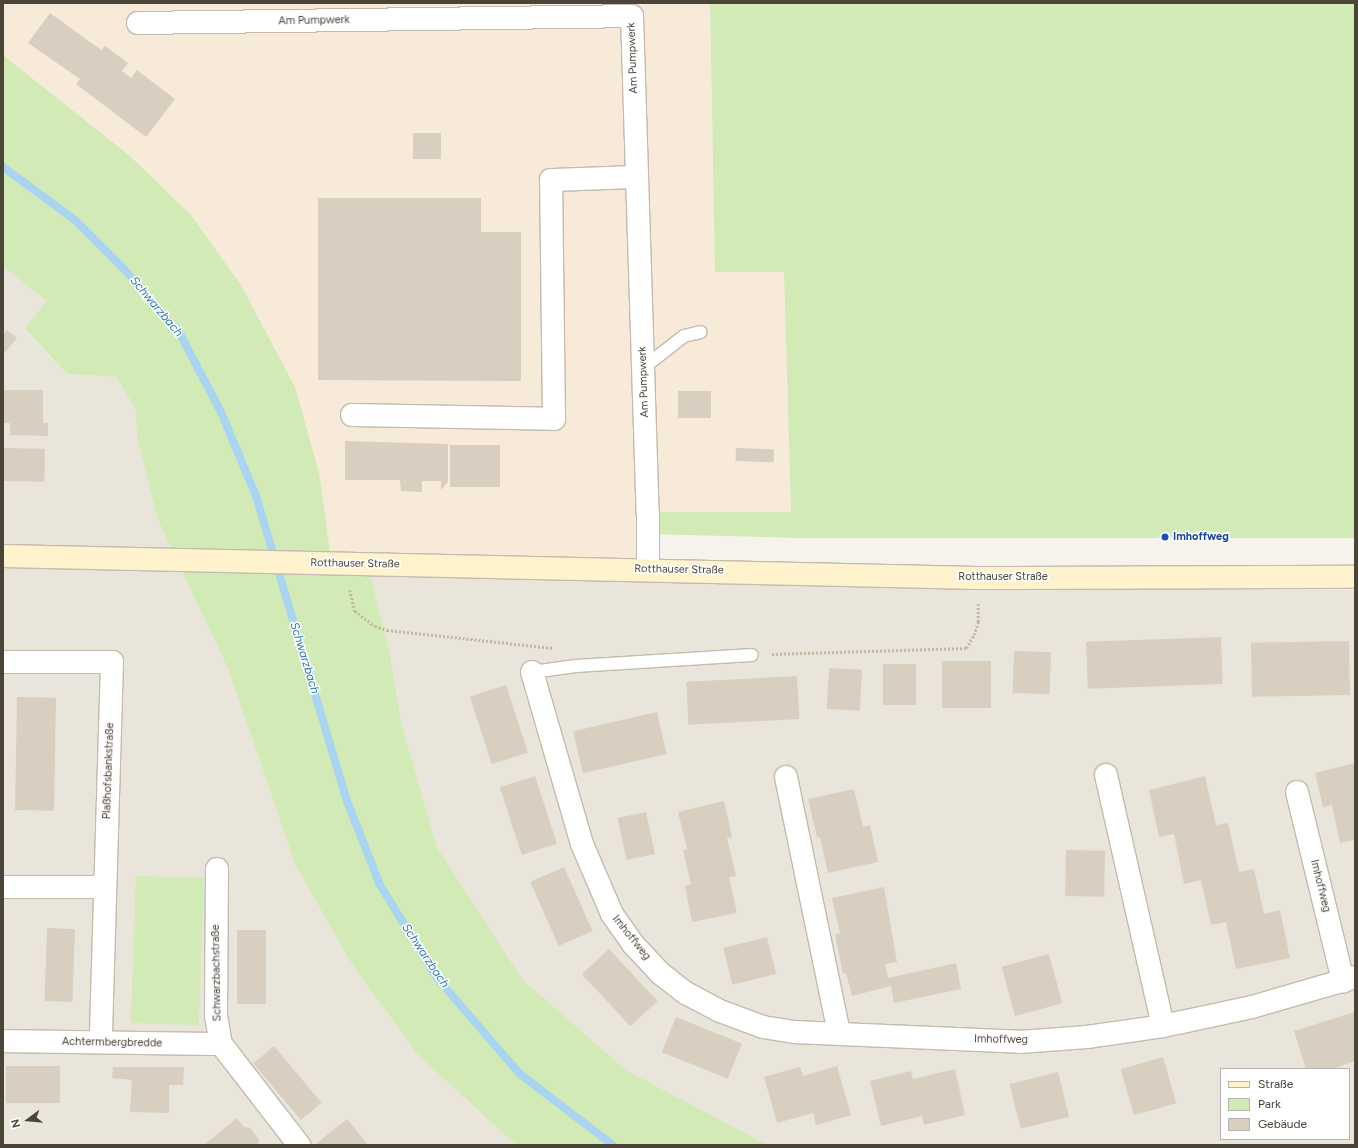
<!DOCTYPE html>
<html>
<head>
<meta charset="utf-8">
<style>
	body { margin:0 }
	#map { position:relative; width:1358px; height:1148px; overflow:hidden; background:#f6f3ec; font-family:Figtree,sans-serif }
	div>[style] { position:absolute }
	.residential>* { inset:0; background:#eae5da }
	.commercial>* { inset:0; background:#f7ead8 }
	.green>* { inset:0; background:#d2eab5; transform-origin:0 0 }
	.stream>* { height:8px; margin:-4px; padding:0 4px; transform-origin:4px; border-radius:4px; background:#a9d4f2 }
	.building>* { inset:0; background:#d8cfc1; transform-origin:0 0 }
	.path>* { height:2.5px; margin-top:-1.25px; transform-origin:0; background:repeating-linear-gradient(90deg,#c4b79f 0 2px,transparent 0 4px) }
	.roads { filter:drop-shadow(1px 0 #c2bbae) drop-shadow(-1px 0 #c2bbae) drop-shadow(0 1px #c2bbae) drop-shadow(0 -1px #c2bbae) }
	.lane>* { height:12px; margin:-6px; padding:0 6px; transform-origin:6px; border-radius:6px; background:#fff }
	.street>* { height:22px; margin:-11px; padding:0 11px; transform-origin:11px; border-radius:11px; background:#fff }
	.secondary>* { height:22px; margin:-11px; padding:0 11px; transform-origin:11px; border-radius:11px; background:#fff3cd }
	.dots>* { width:11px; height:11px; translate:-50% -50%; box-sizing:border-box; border:2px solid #fff; border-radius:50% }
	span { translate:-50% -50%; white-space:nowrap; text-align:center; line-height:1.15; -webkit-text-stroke:3px #fff; paint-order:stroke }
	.street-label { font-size:11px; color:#4b4439 }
	.transit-label { font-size:11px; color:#164399; font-weight:700 }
	.left { translate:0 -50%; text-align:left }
	.water-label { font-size:12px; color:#2e7ab2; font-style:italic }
	.frame { position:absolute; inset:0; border:4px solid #4b4439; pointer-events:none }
	.legend { position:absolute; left:1220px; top:1068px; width:130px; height:72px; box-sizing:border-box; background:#fff; border:1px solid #b7b4b0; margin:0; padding:5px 7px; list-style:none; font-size:12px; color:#4b4439 }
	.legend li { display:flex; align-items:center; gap:8px; height:20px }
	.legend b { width:20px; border:1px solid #b7b4b0 }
	.north { position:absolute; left:8px; top:1100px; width:40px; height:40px; -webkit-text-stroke:3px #fff; paint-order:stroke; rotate:254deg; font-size:11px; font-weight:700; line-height:16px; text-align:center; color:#4b4439 }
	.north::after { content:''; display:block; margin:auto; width:14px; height:18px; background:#4b4439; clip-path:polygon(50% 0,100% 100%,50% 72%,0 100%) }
</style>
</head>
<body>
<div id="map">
	<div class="residential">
		<div style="clip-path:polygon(3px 266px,46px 301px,25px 330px,67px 374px,116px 377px,135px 408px,137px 436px,157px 518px,228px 669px,295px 864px,349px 960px,417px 1054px,516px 1145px,3px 1145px)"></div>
		<div style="clip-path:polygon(evenodd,369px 569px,1355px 590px,1355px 1145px,768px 1145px,626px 1070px,522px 979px,437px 847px,401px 722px,389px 650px,369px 569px,1221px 1069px,1349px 1069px,1349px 1139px,1221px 1139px,1221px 1069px)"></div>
	</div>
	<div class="commercial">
		<div style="clip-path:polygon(3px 3px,710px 3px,715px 272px,784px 272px,791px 512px,651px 512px,646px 567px,331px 559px,319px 472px,295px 387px,241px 285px,191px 215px,130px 156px,3px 55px)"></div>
	</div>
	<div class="green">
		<div style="clip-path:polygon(710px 3px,1355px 3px,1355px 538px,797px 538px,650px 534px,651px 512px,791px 512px,784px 272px,715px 272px)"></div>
		<div style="clip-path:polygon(3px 55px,130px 156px,191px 215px,241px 285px,295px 387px,319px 472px,331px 559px,369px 569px,389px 650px,401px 722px,437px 847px,522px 979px,626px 1070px,768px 1145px,516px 1145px,417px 1054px,349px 960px,295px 864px,228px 669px,157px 518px,137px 436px,135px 408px,116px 377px,67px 374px,25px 329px,46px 301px,3px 266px)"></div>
		<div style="left:136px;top:876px;width:68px;height:147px;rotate:2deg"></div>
	</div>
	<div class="stream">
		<div style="left:3px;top:167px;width:89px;rotate:36.4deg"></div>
		<div style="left:75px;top:220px;width:68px;rotate:45deg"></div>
		<div style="left:123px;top:268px;width:87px;rotate:49.2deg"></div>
		<div style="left:180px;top:334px;width:88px;rotate:62.3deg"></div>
		<div style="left:221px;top:412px;width:91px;rotate:67.4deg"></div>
		<div style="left:256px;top:496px;width:318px;rotate:73.4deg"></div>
		<div style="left:347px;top:801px;width:90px;rotate:68.6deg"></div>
		<div style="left:380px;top:885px;width:109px;rotate:58.5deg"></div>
		<div style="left:437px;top:978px;width:127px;rotate:49.2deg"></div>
		<div style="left:520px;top:1074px;width:117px;rotate:37.4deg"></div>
	</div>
	<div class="building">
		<div style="clip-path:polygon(50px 13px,101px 50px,105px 46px,128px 63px,122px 71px,131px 78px,137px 70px,175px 99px,146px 137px,76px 84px,80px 79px,28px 43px)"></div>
		<div style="left:413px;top:133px;width:28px;height:26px"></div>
		<div style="clip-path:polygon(318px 198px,481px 198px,481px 232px,521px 232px,521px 381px,318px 380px)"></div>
		<div style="clip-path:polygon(7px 330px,17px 338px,3px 355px,3px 335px)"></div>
		<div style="clip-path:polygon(3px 390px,43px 390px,43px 423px,48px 423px,48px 436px,10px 435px,10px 423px,3px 423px)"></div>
		<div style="left:678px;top:391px;width:33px;height:27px"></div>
		<div style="clip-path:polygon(345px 441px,448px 444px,448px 482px,441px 490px,441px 481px,422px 481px,422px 492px,401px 491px,400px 480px,345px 480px)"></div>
		<div style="left:450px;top:445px;width:50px;height:42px"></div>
		<div style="left:3px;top:448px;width:42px;height:33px;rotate:1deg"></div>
		<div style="left:736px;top:448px;width:38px;height:13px;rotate:2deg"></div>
		<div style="left:1221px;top:637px;width:47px;height:135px;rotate:88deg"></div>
		<div style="left:1349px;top:641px;width:54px;height:98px;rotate:89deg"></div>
		<div style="left:1014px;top:651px;width:37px;height:42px;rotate:2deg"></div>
		<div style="left:942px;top:661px;width:49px;height:47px"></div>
		<div style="left:883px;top:664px;width:33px;height:41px"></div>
		<div style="left:829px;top:668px;width:33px;height:41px;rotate:3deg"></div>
		<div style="left:797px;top:676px;width:43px;height:111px;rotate:87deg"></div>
		<div style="left:506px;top:685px;width:71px;height:38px;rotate:72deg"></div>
		<div style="left:17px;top:697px;width:39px;height:113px;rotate:1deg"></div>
		<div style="left:657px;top:712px;width:43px;height:86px;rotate:77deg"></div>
		<div style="clip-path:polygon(1355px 763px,1355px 840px,1340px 843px,1332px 805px,1323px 807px,1315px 773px)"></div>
		<div style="left:535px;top:776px;width:71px;height:37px;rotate:72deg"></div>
		<div style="clip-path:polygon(1205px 776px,1216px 825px,1228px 823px,1239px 872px,1254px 869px,1264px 914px,1280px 910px,1290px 958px,1236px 969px,1226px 922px,1211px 925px,1201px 880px,1184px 884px,1174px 834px,1159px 837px,1149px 790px)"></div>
		<div style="clip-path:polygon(854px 789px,863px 827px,870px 825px,878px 862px,828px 873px,820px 837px,817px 837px,808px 799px)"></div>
		<div style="clip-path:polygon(724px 801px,732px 837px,727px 838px,736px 876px,729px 877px,737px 913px,692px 922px,685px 886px,691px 884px,683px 850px,687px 849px,678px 812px)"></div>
		<div style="left:646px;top:812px;width:43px;height:29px;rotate:78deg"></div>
		<div style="left:1066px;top:850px;width:39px;height:46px;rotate:1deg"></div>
		<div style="left:564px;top:867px;width:70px;height:37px;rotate:66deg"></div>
		<div style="clip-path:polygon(884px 887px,897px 962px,885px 964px,888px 978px,956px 963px,961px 989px,894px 1003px,891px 986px,852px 996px,846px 973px,843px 974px,835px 934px,840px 933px,832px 898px)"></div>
		<div style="left:47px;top:928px;width:28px;height:73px;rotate:2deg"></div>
		<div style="left:237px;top:930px;width:29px;height:74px"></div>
		<div style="left:767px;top:937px;width:38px;height:45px;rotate:76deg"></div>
		<div style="left:609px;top:949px;width:71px;height:37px;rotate:47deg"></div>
		<div style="left:1049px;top:954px;width:51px;height:49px;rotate:75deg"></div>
		<div style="clip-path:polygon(1355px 1012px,1355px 1061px,1332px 1069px,1306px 1069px,1294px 1031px)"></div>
		<div style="left:676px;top:1017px;width:71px;height:38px;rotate:22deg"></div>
		<div style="left:274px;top:1046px;width:74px;height:27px;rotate:50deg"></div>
		<div style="left:1163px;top:1057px;width:48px;height:44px;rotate:74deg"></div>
		<div style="left:6px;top:1066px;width:54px;height:37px"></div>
		<div style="clip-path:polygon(837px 1066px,851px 1115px,816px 1125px,813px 1113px,777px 1123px,764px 1077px,800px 1067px,803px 1076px)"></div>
		<div style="clip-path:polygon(113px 1067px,184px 1067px,183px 1085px,169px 1085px,169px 1113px,130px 1112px,132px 1080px,112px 1078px)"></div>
		<div style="clip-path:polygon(955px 1069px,965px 1115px,924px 1125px,922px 1116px,881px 1126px,870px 1081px,911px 1071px,913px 1079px)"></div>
		<div style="left:1058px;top:1072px;width:46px;height:50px;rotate:76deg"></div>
		<div style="clip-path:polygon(237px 1118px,244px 1127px,250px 1128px,259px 1139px,258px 1145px,204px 1145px)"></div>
		<div style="clip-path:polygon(347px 1119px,368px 1145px,319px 1145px,317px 1143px)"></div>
	</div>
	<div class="path">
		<div style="left:350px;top:590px;width:22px;rotate:77deg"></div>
		<div style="left:355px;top:611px;width:25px;rotate:37deg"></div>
		<div style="left:375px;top:626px;width:13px;rotate:18deg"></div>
		<div style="left:387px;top:630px;width:167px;rotate:6.2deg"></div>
		<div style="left:772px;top:654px;width:194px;rotate:-1.8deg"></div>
		<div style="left:966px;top:648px;width:15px;rotate:-58deg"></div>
		<div style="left:974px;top:635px;width:14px;rotate:-73deg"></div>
		<div style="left:978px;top:622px;width:18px;rotate:-90deg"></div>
	</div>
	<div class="roads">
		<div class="lane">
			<div style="left:643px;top:368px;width:52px;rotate:-38deg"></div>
			<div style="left:684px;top:336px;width:17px;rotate:-13deg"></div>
			<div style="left:532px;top:672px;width:44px;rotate:-7.8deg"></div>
			<div style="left:576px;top:666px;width:176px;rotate:-3.6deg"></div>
		</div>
		<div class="street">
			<div style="left:138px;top:23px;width:494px;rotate:-0.8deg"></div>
			<div style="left:632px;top:16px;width:497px;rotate:88.2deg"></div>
			<div style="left:648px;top:513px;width:56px;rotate:90deg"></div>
			<div style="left:352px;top:415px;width:202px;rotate:1.1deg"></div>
			<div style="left:554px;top:419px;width:239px;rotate:-90.7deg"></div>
			<div style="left:551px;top:180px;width:86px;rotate:-2deg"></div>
			<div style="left:3px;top:662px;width:109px"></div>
			<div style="left:112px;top:662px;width:380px;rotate:91.7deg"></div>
			<div style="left:532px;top:672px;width:179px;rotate:73.8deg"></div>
			<div style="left:582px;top:844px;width:76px;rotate:66.8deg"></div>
			<div style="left:612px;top:914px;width:37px;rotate:55deg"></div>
			<div style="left:633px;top:944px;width:40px;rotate:47deg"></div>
			<div style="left:660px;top:973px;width:33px;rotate:38deg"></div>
			<div style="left:686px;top:993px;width:38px;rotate:28deg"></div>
			<div style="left:720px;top:1011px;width:46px;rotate:20.4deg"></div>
			<div style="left:763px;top:1027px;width:31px;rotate:9deg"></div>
			<div style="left:794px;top:1032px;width:226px;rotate:2.5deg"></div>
			<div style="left:1020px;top:1042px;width:67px;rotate:-4.3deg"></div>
			<div style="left:1087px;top:1037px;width:77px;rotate:-8.2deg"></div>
			<div style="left:1163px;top:1026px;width:91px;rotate:-12.1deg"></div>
			<div style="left:1252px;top:1007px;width:107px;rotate:-16.2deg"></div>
			<div style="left:1106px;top:775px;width:257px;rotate:77.2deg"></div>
			<div style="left:786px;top:777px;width:261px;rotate:78.3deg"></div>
			<div style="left:1297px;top:792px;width:195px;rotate:76.3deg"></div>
			<div style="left:217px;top:869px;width:147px;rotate:90.4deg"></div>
			<div style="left:216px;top:1016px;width:28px;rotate:80deg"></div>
			<div style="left:221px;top:1044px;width:128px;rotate:52.3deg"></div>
			<div style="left:3px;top:887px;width:102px"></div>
			<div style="left:3px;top:1041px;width:218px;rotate:0.8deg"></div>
		</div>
		<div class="secondary">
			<div style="left:3px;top:556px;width:975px;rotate:1.29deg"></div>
			<div style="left:978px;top:578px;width:377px;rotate:-0.2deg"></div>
		</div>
	</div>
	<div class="dots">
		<div style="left:1165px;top:537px;background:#1a4fb4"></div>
	</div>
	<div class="street-label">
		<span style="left:314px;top:21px;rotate:-1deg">Am Pumpwerk</span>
		<span style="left:633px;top:58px;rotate:-92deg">Am Pumpwerk</span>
		<span style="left:644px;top:382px;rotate:-92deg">Am Pumpwerk</span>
		<span style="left:355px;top:564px;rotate:1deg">Rotthauser Straße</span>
		<span style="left:679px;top:570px;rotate:1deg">Rotthauser Straße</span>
		<span style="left:1003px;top:577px">Rotthauser Straße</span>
		<span style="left:109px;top:771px;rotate:-88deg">Plaßhofsbankstraße</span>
		<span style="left:1320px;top:886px;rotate:76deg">Imhoffweg</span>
		<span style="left:631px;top:938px;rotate:51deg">Imhoffweg</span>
		<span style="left:217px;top:973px;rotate:-91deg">Schwarzbachstraße</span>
		<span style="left:1001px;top:1040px;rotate:1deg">Imhoffweg</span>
		<span style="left:112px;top:1043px;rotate:1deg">Achtermbergbredde</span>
	</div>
	<div class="transit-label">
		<span class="left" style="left:1173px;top:537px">Imhoffweg</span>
	</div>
	<div class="water-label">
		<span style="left:156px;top:307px;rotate:50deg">Schwarzbach</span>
		<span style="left:304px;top:658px;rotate:73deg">Schwarzbach</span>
		<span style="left:425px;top:956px;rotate:56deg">Schwarzbach</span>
	</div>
	<div class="frame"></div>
	<ul class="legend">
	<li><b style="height:5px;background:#fff3cd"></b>Straße</li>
	<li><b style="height:11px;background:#d2eab5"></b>Park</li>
	<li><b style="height:11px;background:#d8cfc1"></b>Gebäude</li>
	</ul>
	<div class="north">N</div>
</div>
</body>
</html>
